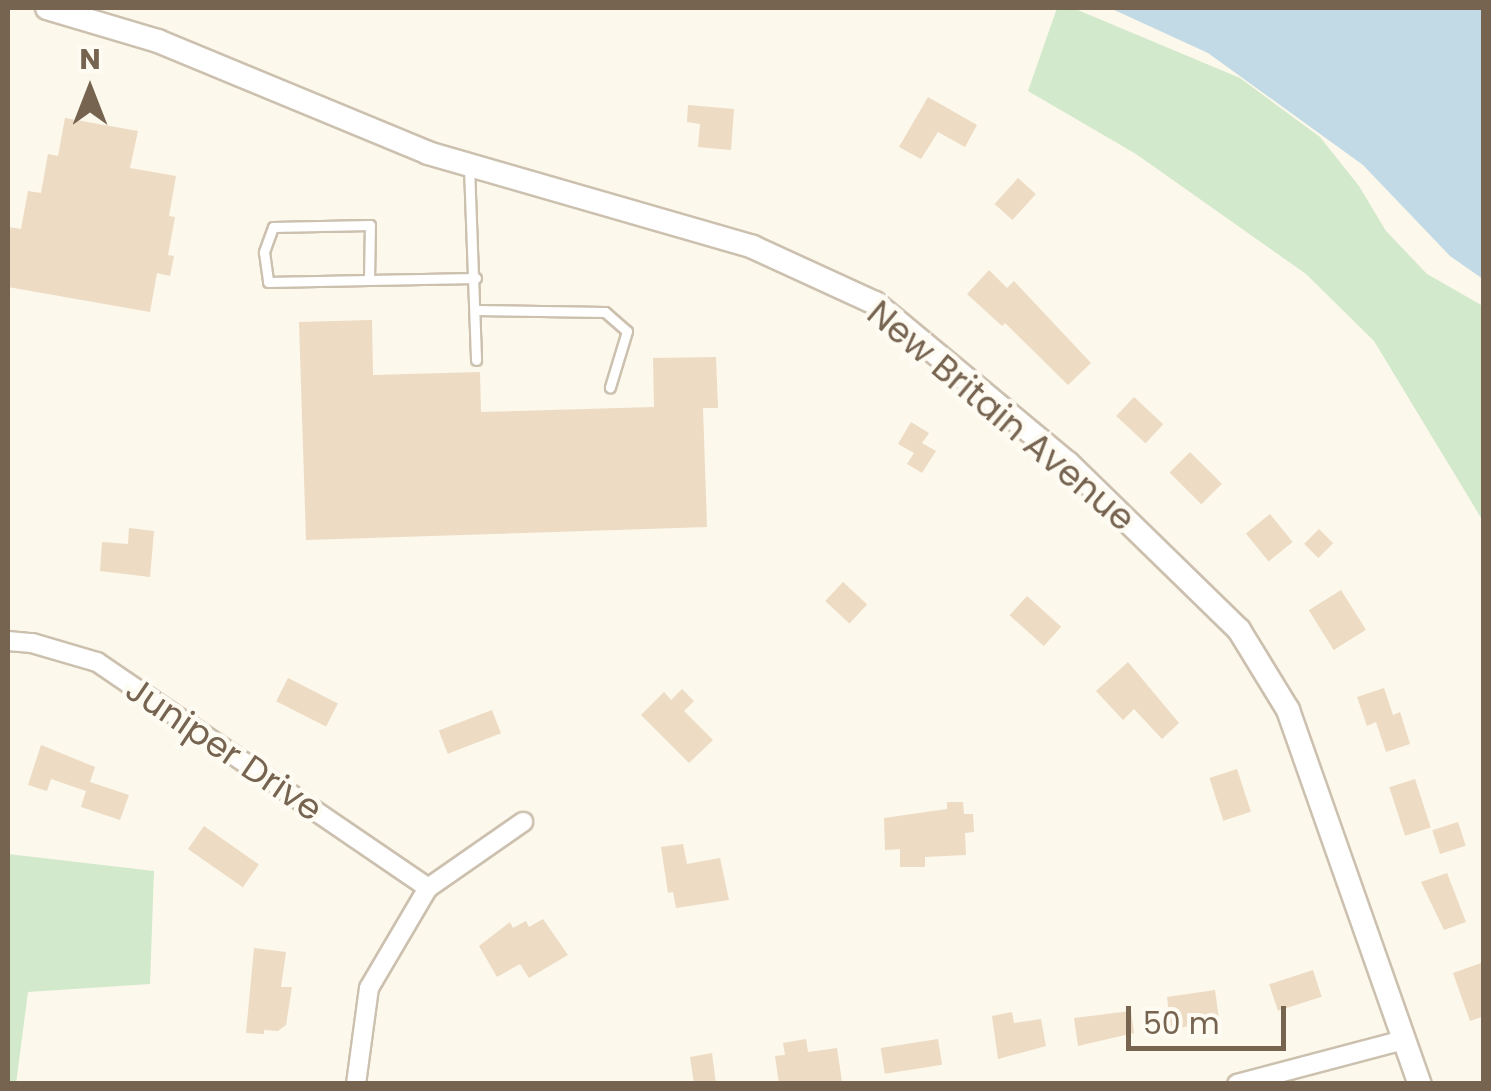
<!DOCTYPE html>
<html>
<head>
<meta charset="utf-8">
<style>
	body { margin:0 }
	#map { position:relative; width:1491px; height:1091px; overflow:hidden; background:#fcf8ec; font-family:Poppins,sans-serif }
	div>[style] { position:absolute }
	.green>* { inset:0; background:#d2e9cb }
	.water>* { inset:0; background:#c1dae5 }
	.building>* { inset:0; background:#eddbc3; transform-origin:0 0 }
	.roads { filter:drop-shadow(2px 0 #ccc0af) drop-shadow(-2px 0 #ccc0af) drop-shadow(0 2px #ccc0af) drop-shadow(0 -2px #ccc0af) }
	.service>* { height:9px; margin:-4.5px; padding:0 4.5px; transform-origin:4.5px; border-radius:4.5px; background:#fff }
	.minor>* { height:18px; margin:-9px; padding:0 9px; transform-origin:9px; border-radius:9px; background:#fff }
	.tertiary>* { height:22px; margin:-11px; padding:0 11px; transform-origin:11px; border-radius:11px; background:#fff }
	span { translate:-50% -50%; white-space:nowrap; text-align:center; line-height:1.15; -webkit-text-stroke:9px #fefbf3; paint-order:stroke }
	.street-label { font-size:35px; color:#766450 }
	.frame { position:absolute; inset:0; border:10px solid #766450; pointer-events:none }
	.north { position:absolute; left:40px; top:40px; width:100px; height:100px; -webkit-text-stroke:8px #fefbf3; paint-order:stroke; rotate:0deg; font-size:28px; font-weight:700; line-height:40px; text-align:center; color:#766450 }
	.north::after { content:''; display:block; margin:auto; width:35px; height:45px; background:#766450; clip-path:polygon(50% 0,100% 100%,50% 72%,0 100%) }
	.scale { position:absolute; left:1126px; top:1006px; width:160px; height:45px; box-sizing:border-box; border:5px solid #766450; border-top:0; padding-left:12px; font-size:30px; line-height:35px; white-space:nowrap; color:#766450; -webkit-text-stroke:8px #fefbf3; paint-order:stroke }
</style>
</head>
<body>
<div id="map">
	<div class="green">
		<div style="clip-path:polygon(1057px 8px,1073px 8px,1240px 78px,1320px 137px,1359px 186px,1386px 231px,1427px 274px,1483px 306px,1483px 521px,1374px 341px,1306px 274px,1136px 154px,1028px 91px)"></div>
		<div style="clip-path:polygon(8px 854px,154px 871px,150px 984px,28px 992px,16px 1084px,8px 1083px)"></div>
	</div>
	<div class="water">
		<div style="clip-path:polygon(1110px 8px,1483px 8px,1483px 279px,1450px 256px,1363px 165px,1208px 53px)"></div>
	</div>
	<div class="building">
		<div style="clip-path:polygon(928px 97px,977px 125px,965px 147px,938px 132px,921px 159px,899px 147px)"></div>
		<div style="clip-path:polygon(688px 105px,734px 109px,731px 150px,698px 147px,700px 124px,687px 122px)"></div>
		<div style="clip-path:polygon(65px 118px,138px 131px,130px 168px,176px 176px,169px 216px,175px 217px,168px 255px,174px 256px,170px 276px,157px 273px,150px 312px,8px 287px,8px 227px,21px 229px,28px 191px,41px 193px,48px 154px,58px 156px)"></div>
		<div style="left:1018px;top:178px;width:24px;height:35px;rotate:42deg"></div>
		<div style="clip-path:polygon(989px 270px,1007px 288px,1014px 281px,1091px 363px,1068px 385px,1005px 323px,1002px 326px,967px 294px)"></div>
		<div style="clip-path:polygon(372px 320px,373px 375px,480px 372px,481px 412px,654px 407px,653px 358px,716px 357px,718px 408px,703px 408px,707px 527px,306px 540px,299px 322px)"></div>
		<div style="left:1134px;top:397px;width:40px;height:26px;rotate:43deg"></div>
		<div style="clip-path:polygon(911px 422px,929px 433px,922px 443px,936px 451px,922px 473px,907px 464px,914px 453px,898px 444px)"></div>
		<div style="left:1190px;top:452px;width:45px;height:29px;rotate:45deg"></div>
		<div style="left:1270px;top:514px;width:36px;height:31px;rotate:51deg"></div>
		<div style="clip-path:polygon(129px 528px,154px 531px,150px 577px,100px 571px,102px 542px,128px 544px)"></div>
		<div style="left:1319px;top:529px;width:20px;height:21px;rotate:45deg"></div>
		<div style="left:843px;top:582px;width:33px;height:26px;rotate:43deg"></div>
		<div style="left:1341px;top:590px;width:47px;height:38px;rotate:58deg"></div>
		<div style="left:1027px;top:596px;width:46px;height:26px;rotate:42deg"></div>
		<div style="clip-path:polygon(1128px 662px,1179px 723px,1162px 739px,1134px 709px,1123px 720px,1096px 691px)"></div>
		<div style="left:288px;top:678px;width:56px;height:26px;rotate:27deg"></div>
		<div style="clip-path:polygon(1384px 688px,1393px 715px,1400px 712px,1410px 744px,1386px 752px,1376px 722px,1367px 726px,1357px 697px)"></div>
		<div style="clip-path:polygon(682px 689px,694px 701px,684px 711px,713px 740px,689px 763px,641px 715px,664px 692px,671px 700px)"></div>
		<div style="left:492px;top:710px;width:25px;height:57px;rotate:69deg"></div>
		<div style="clip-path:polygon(41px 745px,95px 767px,90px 782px,129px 795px,120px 820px,81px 807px,86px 791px,51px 779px,47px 791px,28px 785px)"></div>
		<div style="left:1237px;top:769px;width:45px;height:29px;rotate:72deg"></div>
		<div style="left:1415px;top:779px;width:51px;height:27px;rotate:72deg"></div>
		<div style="clip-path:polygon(947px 802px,963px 802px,964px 814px,973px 814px,974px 832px,965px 833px,966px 855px,925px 857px,925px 867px,900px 867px,900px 849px,885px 850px,884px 818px,947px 809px)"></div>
		<div style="left:1458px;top:822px;width:25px;height:27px;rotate:72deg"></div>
		<div style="left:204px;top:826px;width:67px;height:28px;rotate:35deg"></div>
		<div style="clip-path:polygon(683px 844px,687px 864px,720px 858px,729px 900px,676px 908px,673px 892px,668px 893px,661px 847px)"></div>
		<div style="clip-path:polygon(1447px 873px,1466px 922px,1444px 930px,1421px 882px)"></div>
		<div style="clip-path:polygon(543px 919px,568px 955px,529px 978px,520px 964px,497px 977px,479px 946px,510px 922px,513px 928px,526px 921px,529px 927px)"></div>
		<div style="clip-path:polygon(254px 948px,286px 952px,281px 987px,292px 987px,286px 1025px,278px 1031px,264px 1030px,264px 1034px,246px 1033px)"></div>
		<div style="clip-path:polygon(1484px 962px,1484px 1016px,1470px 1021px,1453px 973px)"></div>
		<div style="left:1313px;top:970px;width:28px;height:46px;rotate:72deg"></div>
		<div style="clip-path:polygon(1215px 990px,1219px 1019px,1171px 1030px,1167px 997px)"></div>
		<div style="clip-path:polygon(1131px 1011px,1134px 1033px,1078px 1046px,1074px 1018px)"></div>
		<div style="clip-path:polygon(1012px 1012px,1014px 1023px,1041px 1019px,1046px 1046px,998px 1059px,992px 1016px)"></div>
		<div style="clip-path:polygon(806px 1039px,808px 1052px,837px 1048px,842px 1082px,779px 1084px,775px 1056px,785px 1055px,783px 1043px)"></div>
		<div style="left:938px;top:1039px;width:26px;height:58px;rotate:81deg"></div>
		<div style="clip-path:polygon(712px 1053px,716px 1084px,694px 1084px,690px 1057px)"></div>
	</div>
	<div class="roads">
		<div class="service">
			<div style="left:469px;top:167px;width:193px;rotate:87.9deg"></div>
			<div style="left:369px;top:280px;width:55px;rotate:-89deg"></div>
			<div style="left:370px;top:225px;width:97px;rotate:178.8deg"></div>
			<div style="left:273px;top:227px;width:27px;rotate:110deg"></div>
			<div style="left:264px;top:252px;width:30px;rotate:82deg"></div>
			<div style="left:268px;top:282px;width:101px;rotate:-1.1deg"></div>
			<div style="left:369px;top:280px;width:107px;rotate:-1.1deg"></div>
			<div style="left:476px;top:310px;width:129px;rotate:0.9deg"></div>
			<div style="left:605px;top:312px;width:29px;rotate:41deg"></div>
			<div style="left:627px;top:331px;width:59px;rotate:106.9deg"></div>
		</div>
		<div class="minor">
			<div style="left:8px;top:641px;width:24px;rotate:5deg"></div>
			<div style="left:32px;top:643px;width:68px;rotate:16.3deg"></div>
			<div style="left:97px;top:662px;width:401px;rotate:34.3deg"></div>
			<div style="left:356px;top:1084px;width:97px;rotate:-82.3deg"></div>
			<div style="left:369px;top:988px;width:116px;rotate:-59.5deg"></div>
			<div style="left:428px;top:888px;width:116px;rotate:-34.8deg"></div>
			<div style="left:1237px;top:1084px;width:173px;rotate:-14.8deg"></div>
		</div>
		<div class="tertiary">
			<div style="left:47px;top:8px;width:116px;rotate:16.6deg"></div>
			<div style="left:158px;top:41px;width:292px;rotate:22.5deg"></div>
			<div style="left:428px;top:153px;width:338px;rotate:16.1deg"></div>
			<div style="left:753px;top:247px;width:134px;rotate:24.7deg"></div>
			<div style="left:875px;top:303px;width:251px;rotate:39.7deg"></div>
			<div style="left:1068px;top:463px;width:239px;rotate:44.3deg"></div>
			<div style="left:1239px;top:630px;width:94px;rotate:58.5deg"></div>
			<div style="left:1288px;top:710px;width:397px;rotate:70.6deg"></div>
		</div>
	</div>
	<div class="street-label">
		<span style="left:1001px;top:416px;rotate:40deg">New Britain Avenue</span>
		<span style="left:224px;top:749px;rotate:34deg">Juniper Drive</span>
	</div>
	<div class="frame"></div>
	<div class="north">N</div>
	<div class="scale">50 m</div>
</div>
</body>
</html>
